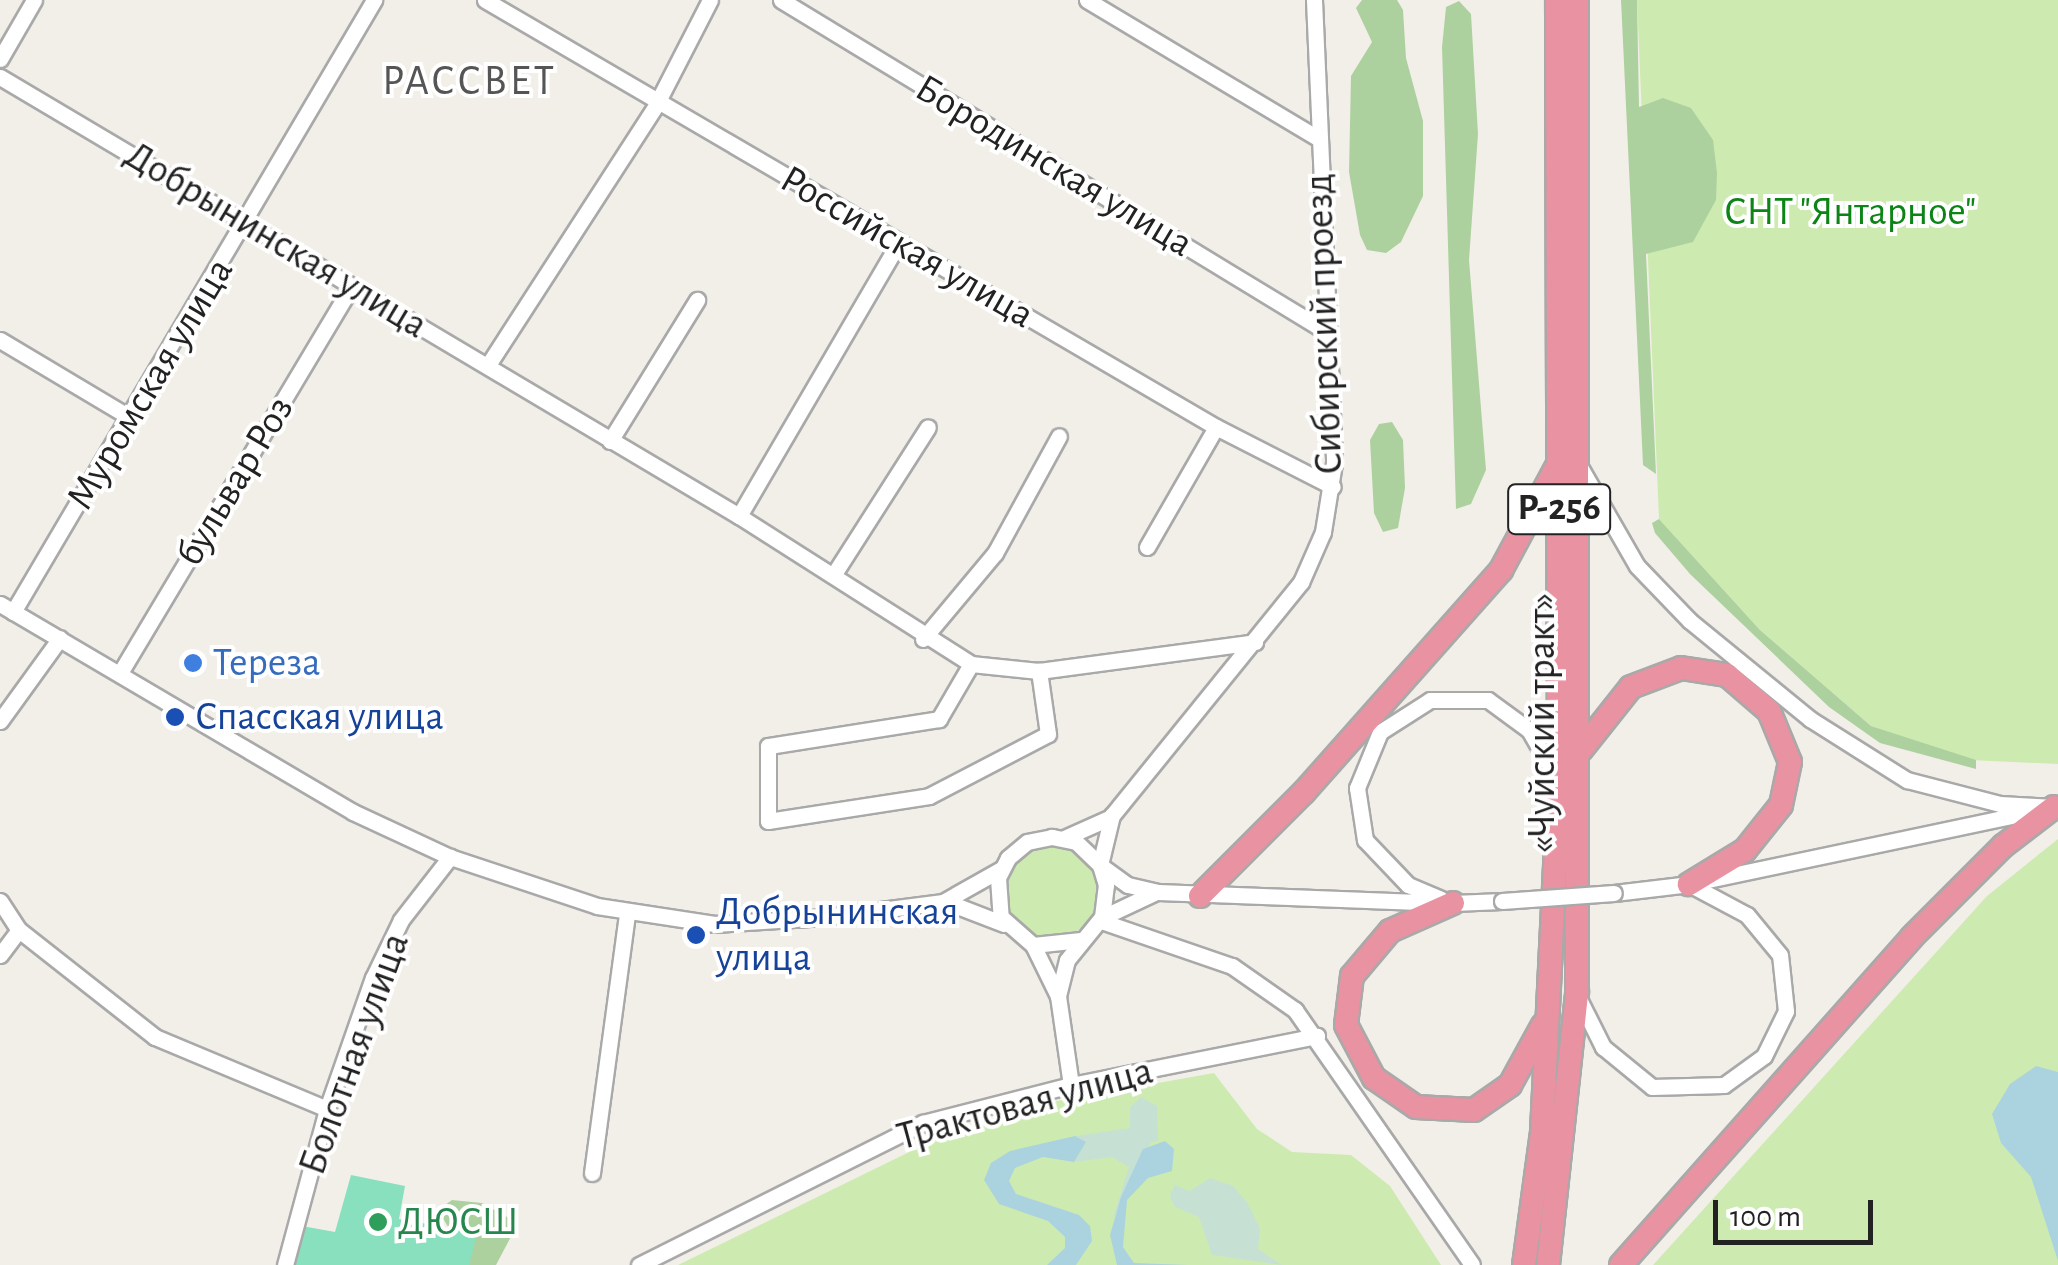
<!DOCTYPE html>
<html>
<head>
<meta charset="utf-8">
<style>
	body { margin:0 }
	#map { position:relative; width:2058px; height:1265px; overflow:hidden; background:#f2efe9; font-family:"Alegreya Sans",sans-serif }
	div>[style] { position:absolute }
	.grass>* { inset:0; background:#cdebb0 }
	.round { border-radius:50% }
	.forest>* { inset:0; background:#add19e }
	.wetland>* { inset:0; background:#c6e0d4 }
	.pitch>* { inset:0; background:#88e0be }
	.water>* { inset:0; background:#aad3df }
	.roads { filter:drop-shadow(2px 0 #a9a9a9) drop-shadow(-2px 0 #a9a9a9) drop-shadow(0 2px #a9a9a9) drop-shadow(0 -2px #a9a9a9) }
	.minor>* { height:15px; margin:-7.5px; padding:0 7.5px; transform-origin:7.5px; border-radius:7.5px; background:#fff }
	.highway>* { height:22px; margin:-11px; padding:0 11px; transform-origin:11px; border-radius:11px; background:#e892a2 }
	.bridges { filter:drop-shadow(2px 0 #a9a9a9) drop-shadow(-2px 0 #a9a9a9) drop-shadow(0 2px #a9a9a9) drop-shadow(0 -2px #a9a9a9) }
	.minor-bridge>* { height:15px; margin:-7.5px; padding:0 7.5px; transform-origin:7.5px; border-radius:7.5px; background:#fff }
	.dots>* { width:28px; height:28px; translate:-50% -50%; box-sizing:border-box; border:5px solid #fff; border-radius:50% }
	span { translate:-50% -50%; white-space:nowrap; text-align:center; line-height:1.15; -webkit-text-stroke:8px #fff; paint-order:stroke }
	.shield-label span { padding:2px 8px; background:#fff; border:2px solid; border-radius:8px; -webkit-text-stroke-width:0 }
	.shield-label { font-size:38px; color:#222; font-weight:700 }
	.street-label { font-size:40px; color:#222 }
	.park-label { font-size:40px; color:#0c8416 }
	.shop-label { font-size:40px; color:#366cbe }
	.left { translate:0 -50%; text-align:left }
	.transit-label { font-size:40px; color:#164399 }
	.leisure-label { font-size:40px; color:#27864d }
	.neighbourhood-label { font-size:42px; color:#555; letter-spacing:2.5px }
	.scale { position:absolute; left:1713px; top:1200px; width:160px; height:45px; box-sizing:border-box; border:5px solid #222; border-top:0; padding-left:12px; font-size:30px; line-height:35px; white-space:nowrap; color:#222; -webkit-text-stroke:8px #fff; paint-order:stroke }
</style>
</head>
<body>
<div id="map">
	<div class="grass">
		<div style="clip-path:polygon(1637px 0,2058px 0,2058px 764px,1970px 760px,1871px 726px,1760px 630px,1659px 519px)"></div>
		<div style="clip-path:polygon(2058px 839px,2058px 1265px,1653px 1265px,1987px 896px)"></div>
		<div class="round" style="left:1004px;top:845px;width:94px;height:94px"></div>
		<div style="clip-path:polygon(1214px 1073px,1257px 1129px,1292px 1152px,1351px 1155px,1390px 1186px,1441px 1265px,678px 1265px,944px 1135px,1040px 1104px)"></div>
	</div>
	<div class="forest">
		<div style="clip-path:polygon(1362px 0,1397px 0,1403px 10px,1406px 58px,1423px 121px,1423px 196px,1401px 242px,1386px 253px,1367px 250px,1360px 235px,1349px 172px,1351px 76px,1372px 42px,1356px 8px)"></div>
		<div style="clip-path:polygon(1621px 0,1637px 0,1639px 107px,1663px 98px,1691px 108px,1713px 140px,1717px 173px,1716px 200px,1693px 242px,1646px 254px,1656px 474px,1643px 465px)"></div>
		<div style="clip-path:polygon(1459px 1px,1471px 14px,1478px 134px,1469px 260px,1486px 470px,1471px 504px,1456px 509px,1442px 47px,1446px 7px)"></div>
		<div style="clip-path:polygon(1392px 422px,1403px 440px,1405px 488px,1398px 528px,1383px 532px,1374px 513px,1370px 440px,1379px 424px)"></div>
		<div style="clip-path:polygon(1659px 519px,1760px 630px,1871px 726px,1976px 760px,1976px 769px,1880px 743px,1829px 707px,1690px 574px,1655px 533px,1652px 523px)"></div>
		<div style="clip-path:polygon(452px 1200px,482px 1203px,512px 1220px,514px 1231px,496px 1265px,450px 1265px,453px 1235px,438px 1210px)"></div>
	</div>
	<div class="wetland">
		<div style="clip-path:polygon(1141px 1097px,1157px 1106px,1158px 1141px,1151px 1142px,1112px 1221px,1129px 1167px,1112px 1157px,1074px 1162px,1086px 1142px,1075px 1136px,1130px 1128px,1130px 1107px)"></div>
		<div style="clip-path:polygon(1210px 1178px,1233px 1186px,1248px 1204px,1260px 1229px,1258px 1249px,1282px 1265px,1212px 1255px,1199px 1217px,1175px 1207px,1170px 1197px,1174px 1185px,1190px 1191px)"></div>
	</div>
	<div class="pitch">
		<div style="clip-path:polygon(351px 1175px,405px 1186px,399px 1219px,477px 1233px,469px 1265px,292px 1265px,302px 1226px,335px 1232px)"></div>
	</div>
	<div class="water">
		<div style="clip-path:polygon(2036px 1066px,2058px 1072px,2058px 1261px,2031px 1177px,2001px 1143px,1992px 1114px,2010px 1084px)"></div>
		<div style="clip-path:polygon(1075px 1136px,1086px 1142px,1074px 1162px,1043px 1157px,1015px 1168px,1009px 1181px,1016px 1194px,1079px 1215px,1090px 1226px,1092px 1241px,1076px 1265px,1047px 1265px,1065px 1248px,1065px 1237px,1048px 1221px,999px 1204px,984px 1180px,991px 1163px,1010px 1151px)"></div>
		<div style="clip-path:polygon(1165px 1141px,1174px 1149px,1172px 1171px,1148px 1178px,1127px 1200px,1123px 1247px,1134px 1263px,1188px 1265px,1117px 1265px,1110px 1235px,1121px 1197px,1143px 1149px)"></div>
	</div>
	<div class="roads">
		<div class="minor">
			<div style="left:485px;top:0;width:847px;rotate:30.29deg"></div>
			<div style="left:1216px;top:427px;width:131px;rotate:27.1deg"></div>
			<div style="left:781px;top:0;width:639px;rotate:31.3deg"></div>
			<div style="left:1087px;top:0;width:267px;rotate:30.9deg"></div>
			<div style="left:1314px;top:0;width:463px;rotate:87.5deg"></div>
			<div style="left:1334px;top:463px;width:70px;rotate:99.1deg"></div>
			<div style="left:1323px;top:532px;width:55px;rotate:113.7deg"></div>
			<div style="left:1301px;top:582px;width:300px;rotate:129deg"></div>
			<div style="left:1112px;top:815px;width:51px;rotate:103.5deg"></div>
			<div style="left:1100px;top:865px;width:34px;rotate:36deg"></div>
			<div style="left:1128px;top:885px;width:31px;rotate:13deg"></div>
			<div style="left:1158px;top:892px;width:287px;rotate:2.2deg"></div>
			<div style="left:0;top:59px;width:68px;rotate:-60deg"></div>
			<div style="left:0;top:77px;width:860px;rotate:30.71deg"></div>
			<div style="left:739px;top:516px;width:275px;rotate:32.5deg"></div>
			<div style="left:971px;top:664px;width:68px;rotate:5.9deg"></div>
			<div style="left:1039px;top:671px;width:218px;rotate:-7.6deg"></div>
			<div style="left:0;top:340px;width:152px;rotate:30.8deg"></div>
			<div style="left:488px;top:365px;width:310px;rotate:-57.1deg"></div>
			<div style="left:656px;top:105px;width:118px;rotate:-62.8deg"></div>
			<div style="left:610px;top:441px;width:166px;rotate:-58.3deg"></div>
			<div style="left:1580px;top:467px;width:114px;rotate:60.1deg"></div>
			<div style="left:1637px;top:566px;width:76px;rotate:46.1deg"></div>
			<div style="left:1690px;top:621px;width:155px;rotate:39.2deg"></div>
			<div style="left:1810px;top:719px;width:115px;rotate:32.2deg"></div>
			<div style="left:1907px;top:780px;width:96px;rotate:14.5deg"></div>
			<div style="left:2000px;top:804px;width:54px;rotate:3.2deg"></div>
			<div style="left:739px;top:516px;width:317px;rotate:-59.7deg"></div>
			<div style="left:1147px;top:547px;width:138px;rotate:-60.1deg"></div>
			<div style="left:834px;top:574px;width:174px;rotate:-57.4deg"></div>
			<div style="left:0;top:604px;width:410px;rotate:30.5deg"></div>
			<div style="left:353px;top:812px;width:107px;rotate:24.9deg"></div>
			<div style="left:450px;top:857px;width:155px;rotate:18.4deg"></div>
			<div style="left:597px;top:906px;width:119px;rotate:8.7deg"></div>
			<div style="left:715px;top:924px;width:111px;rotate:-3.6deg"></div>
			<div style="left:826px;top:917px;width:118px;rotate:-7.3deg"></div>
			<div style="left:943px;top:902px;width:67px;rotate:-29.6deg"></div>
			<div style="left:13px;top:612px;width:711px;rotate:-59.46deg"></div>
			<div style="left:923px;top:639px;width:112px;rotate:-50.1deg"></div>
			<div style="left:995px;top:553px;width:133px;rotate:-61.3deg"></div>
			<div style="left:971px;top:664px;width:64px;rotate:120.2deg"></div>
			<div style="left:939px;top:719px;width:173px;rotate:171deg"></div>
			<div style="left:768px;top:746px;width:75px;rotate:90deg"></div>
			<div style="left:768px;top:821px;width:163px;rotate:-8.8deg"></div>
			<div style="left:929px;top:796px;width:134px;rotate:-27.5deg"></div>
			<div style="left:1048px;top:734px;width:64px;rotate:-98.1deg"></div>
			<div style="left:120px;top:673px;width:448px;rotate:-59.1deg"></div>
			<div style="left:0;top:721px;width:102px;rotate:-54.1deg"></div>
			<div style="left:1064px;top:838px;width:49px;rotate:-24deg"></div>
			<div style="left:1614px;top:893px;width:76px;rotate:-6.8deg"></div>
			<div style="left:1689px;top:884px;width:354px;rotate:-11.9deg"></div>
			<div style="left:1441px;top:899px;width:36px;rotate:-157deg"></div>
			<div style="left:1408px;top:885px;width:62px;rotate:-133.7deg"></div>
			<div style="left:1365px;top:840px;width:53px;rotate:-98.7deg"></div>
			<div style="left:1357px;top:788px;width:61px;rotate:-67.7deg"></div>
			<div style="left:1380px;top:732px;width:59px;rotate:-32.6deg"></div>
			<div style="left:1430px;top:700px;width:58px"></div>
			<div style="left:1488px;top:700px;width:51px;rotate:36.2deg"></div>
			<div style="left:1529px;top:730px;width:52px;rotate:60deg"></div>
			<div style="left:0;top:901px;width:35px;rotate:57deg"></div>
			<div style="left:19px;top:930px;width:173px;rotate:38.2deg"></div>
			<div style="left:155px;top:1037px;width:186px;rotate:22.7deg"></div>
			<div style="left:947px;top:902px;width:61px;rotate:21.1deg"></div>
			<div style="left:1453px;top:903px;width:49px;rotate:-2.3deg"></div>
			<div style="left:1103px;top:917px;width:56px;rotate:-25.2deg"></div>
			<div style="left:1101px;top:921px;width:139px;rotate:19deg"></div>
			<div style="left:1232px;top:966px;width:77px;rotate:34.9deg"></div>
			<div style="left:1295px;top:1010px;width:310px;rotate:55.2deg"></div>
			<div style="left:1033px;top:945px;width:57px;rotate:63.9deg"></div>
			<div style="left:1058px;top:996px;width:90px;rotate:81.7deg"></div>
			<div style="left:0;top:955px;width:31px;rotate:-53deg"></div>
			<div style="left:1058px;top:996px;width:37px;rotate:-76deg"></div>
			<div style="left:1067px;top:960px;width:55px;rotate:-50.9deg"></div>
			<div style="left:1102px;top:917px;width:32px;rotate:-83deg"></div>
			<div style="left:1106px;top:885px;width:21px;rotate:-107deg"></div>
			<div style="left:1100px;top:865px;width:33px;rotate:-136deg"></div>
			<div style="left:1076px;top:842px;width:25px;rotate:-168deg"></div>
			<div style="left:1052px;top:837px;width:25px;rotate:169deg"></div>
			<div style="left:1027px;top:842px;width:25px;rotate:140deg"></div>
			<div style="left:1008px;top:858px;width:22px;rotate:117deg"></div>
			<div style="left:998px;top:878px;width:39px;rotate:86deg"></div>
			<div style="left:1001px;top:917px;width:43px;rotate:41.2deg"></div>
			<div style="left:1033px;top:945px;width:48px;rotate:-5.9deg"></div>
			<div style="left:1579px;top:999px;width:54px;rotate:63.4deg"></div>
			<div style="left:1603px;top:1047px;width:63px;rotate:39.2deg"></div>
			<div style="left:1652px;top:1087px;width:72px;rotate:-1.6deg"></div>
			<div style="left:1724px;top:1085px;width:49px;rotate:-35.9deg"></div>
			<div style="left:1764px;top:1056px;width:50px;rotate:-63.9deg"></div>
			<div style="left:1786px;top:1011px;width:56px;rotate:-96.1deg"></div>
			<div style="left:1780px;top:955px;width:52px;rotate:-129.5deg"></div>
			<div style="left:1747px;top:915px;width:66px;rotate:-151.9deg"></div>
			<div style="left:592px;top:1173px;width:262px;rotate:-82.3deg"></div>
			<div style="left:285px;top:1265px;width:162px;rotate:-74.9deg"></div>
			<div style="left:327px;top:1109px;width:139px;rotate:-70.7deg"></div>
			<div style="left:373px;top:978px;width:64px;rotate:-64.2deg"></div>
			<div style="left:401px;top:920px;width:80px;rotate:-52.1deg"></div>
			<div style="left:639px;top:1265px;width:318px;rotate:-26.6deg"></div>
			<div style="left:923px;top:1123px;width:153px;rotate:-14.4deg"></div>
			<div style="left:1071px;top:1085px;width:251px;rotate:-11.3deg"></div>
		</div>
		<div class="highway">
			<div style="left:1581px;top:750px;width:80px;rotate:-51.6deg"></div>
			<div style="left:1631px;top:687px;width:53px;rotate:-20.8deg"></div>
			<div style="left:1681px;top:668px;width:47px;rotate:8.7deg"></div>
			<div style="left:1727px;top:675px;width:55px;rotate:40.6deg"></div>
			<div style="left:1769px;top:711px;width:55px;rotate:67.6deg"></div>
			<div style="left:1790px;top:762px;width:44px;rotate:101.8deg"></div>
			<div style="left:1781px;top:805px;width:58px;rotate:128.7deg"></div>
			<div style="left:1745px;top:850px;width:66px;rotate:148.7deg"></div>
			<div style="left:1200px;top:896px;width:147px;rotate:-45deg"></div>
			<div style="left:1304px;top:792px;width:297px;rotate:-48.4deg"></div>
			<div style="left:1501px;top:570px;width:118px;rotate:-61.7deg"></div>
			<div style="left:1453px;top:903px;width:69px;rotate:156deg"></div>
			<div style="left:1390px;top:931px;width:59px;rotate:130.2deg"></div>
			<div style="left:1352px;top:976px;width:49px;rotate:97deg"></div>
			<div style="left:1346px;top:1025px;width:60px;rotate:62.2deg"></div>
			<div style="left:1374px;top:1078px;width:51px;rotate:34.6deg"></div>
			<div style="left:1416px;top:1107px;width:58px;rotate:3deg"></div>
			<div style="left:1474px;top:1110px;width:44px;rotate:-34.8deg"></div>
			<div style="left:1510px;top:1085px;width:68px;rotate:-61.2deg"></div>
			<div style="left:1524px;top:1265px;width:135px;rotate:-82.3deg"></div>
			<div style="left:1542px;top:1131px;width:348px;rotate:-87.2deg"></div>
			<div style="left:1559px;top:783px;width:783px;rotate:-90.15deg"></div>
			<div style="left:1548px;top:1265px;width:275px;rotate:-83.9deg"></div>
			<div style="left:1577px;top:992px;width:992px;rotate:-90deg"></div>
			<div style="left:1621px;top:1265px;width:438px;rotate:-48.4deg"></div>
			<div style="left:1912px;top:937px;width:129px;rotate:-45deg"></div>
			<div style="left:2003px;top:846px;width:64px;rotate:-37.4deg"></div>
		</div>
	</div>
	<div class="bridges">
		<div class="minor-bridge">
			<div style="left:1502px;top:901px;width:112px;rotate:-4.1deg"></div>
		</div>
	</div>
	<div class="dots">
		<div style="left:193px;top:663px;background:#3f7fe0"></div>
		<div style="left:175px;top:717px;background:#1a4fb4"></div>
		<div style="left:696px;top:935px;background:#1a4fb4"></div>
		<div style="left:378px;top:1222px;background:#2e9e5b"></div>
	</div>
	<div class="shield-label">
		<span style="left:1559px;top:509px">Р-256</span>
	</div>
	<div class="street-label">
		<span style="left:1054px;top:166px;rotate:31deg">Бородинская улица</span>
		<span style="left:276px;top:240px;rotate:31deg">Добрынинская улица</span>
		<span style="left:907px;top:247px;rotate:30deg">Российская улица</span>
		<span style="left:1324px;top:324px;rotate:-92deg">Сибирский проезд</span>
		<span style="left:150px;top:384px;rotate:-59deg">Муромская улица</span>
		<span style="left:235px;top:481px;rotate:-59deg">бульвар Роз</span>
		<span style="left:1542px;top:723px;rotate:-90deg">«Чуйский тракт»</span>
		<span style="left:354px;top:1054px;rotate:-70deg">Болотная улица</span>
		<span style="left:1025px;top:1104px;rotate:-15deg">Трактовая улица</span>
	</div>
	<div class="park-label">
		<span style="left:1850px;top:212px">СНТ "Янтарное"</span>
	</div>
	<div class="shop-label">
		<span class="left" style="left:213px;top:663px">Тереза</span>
	</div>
	<div class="transit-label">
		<span class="left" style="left:195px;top:717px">Спасская улица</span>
		<span class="left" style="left:716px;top:935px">Добрынинская<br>улица</span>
	</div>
	<div class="leisure-label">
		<span class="left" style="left:398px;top:1222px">ДЮСШ</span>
	</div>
	<div class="neighbourhood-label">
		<span style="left:469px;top:81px">РАССВЕТ</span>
	</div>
	<div class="scale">100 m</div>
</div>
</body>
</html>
